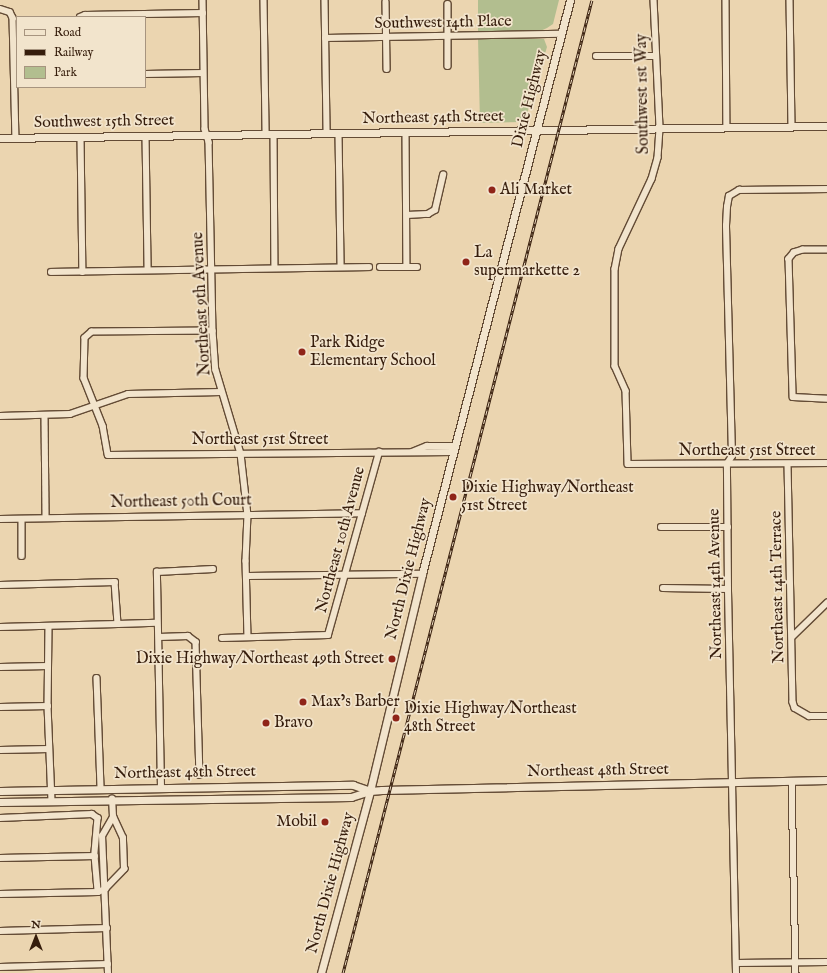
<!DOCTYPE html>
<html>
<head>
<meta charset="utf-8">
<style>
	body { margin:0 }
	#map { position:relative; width:827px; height:973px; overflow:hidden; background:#ebd5b0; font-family:"IM FELL English",serif }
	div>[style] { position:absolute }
	.green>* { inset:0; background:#b2be8f }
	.roads { filter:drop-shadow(1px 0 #634b35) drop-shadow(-1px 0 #634b35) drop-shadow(0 1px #634b35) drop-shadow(0 -1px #634b35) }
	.street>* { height:5.5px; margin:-2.75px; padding:0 2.75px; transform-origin:2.75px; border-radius:2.75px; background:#f2e4cc }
	.secondary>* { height:7px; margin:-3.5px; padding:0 3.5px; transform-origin:3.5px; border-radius:3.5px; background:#f2e4cc }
	.rail>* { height:3px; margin-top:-1.5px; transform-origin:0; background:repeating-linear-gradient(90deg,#f2e4cc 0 4.5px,#361d0c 0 9px); box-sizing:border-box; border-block:1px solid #361d0c }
	.dots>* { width:11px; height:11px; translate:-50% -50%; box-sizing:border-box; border:2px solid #f2e4cc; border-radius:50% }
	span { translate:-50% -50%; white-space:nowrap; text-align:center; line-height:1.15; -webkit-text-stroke:3.5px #f2e4cc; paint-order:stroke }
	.street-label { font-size:16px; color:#361d0c }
	.poi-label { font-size:16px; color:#361d0c }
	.left { translate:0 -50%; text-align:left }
	.right { translate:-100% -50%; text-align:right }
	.legend { position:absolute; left:16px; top:16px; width:130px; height:72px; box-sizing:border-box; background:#f2e4cc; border:1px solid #a7947f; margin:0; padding:5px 7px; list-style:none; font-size:12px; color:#361d0c }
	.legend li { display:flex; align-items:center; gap:8px; height:20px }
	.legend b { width:20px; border:1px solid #a7947f }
	.north { position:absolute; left:16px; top:917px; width:40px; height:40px; -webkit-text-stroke:3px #f2e4cc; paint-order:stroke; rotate:0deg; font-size:11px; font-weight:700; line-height:16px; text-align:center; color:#361d0c }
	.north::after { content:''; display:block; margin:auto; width:14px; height:18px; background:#361d0c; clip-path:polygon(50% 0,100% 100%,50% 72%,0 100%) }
</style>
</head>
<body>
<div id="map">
	<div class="green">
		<div style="clip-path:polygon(478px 0,559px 0,553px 24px,547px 28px,538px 32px,478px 33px)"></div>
		<div style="clip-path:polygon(478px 38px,544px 39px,547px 47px,526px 117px,523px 122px,480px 123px)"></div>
	</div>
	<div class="roads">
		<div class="street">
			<div style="left:203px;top:0;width:129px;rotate:89.1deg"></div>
			<div style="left:205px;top:129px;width:14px;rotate:73deg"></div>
			<div style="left:209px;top:142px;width:189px;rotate:88.8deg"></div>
			<div style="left:213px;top:331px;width:39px;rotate:86deg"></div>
			<div style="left:216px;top:370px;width:88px;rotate:73.4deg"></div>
			<div style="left:241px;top:454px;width:61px;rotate:83.5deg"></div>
			<div style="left:248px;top:515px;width:46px;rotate:92.5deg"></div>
			<div style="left:246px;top:561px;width:75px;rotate:88.5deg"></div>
			<div style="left:264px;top:0;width:134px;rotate:89.1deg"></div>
			<div style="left:325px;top:0;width:134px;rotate:89.1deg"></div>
			<div style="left:654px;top:0;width:129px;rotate:87.3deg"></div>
			<div style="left:660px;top:129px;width:29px;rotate:94deg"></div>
			<div style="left:658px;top:158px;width:22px;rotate:106deg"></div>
			<div style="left:652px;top:179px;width:77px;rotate:115.2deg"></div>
			<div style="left:619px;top:249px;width:20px;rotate:101deg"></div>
			<div style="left:615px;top:269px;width:97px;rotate:90deg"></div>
			<div style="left:615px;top:366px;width:27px;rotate:66deg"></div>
			<div style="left:626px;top:391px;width:73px;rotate:88.4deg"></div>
			<div style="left:628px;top:464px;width:199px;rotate:-0.3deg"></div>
			<div style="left:726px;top:0;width:128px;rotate:89.6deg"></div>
			<div style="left:790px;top:0;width:127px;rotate:89.1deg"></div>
			<div style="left:386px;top:2px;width:67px;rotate:89.1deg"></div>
			<div style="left:448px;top:4px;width:62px;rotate:90deg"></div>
			<div style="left:0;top:9px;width:10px;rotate:17deg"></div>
			<div style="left:10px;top:12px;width:7px;rotate:63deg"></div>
			<div style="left:13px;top:18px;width:120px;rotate:88.6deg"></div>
			<div style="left:80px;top:17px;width:5px;rotate:-22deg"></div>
			<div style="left:85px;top:15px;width:118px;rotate:-1deg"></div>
			<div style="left:325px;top:38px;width:236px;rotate:-1deg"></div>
			<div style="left:596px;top:56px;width:59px"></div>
			<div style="left:145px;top:74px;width:58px;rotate:-1deg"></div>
			<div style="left:406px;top:133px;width:133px;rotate:89.6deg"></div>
			<div style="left:274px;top:134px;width:134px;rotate:89.6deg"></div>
			<div style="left:339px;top:134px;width:133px;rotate:89.1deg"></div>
			<div style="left:146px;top:136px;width:134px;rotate:89.1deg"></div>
			<div style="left:81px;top:137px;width:135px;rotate:89.2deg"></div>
			<div style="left:407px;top:215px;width:21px;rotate:-3deg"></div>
			<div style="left:428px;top:214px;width:8px;rotate:-30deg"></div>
			<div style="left:435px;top:210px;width:36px;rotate:-77deg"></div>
			<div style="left:827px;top:250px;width:24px;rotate:180deg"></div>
			<div style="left:803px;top:250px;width:9px;rotate:162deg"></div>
			<div style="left:794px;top:253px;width:8px;rotate:130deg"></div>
			<div style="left:789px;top:259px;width:138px;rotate:88.3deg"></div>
			<div style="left:793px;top:397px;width:34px;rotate:3deg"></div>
			<div style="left:380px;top:267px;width:37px"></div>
			<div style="left:51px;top:272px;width:318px;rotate:-0.9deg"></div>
			<div style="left:213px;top:331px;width:121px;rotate:179.5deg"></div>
			<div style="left:92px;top:332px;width:9px;rotate:139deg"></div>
			<div style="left:85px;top:338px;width:40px;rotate:91.4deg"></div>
			<div style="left:84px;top:378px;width:52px;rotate:68.4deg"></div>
			<div style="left:103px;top:426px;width:29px;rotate:80deg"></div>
			<div style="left:108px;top:455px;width:345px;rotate:-0.5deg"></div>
			<div style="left:0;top:416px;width:70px;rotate:-1.6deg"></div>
			<div style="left:70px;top:414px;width:61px;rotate:-19deg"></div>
			<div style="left:128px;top:394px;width:93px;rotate:-1.2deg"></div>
			<div style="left:45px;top:416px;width:101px;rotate:89.4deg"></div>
			<div style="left:412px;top:452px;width:16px;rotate:-22deg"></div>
			<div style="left:427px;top:446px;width:28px"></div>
			<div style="left:788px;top:464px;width:238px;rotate:88.8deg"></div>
			<div style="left:793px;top:702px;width:6px;rotate:72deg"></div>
			<div style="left:795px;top:708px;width:16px;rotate:30deg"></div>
			<div style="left:809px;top:716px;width:18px"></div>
			<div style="left:0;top:519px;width:362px;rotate:-0.9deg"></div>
			<div style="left:22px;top:519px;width:37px;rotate:90deg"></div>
			<div style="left:661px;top:527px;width:67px"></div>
			<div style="left:248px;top:576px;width:174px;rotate:-0.7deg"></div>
			<div style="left:0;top:585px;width:115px;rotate:-1.5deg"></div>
			<div style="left:115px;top:582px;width:42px;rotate:85.9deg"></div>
			<div style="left:118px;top:624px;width:38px;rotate:-2deg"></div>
			<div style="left:663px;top:588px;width:65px;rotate:0.9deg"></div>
			<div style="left:0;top:627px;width:118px;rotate:-1.5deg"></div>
			<div style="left:49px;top:627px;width:79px;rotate:90.7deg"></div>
			<div style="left:48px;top:706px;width:95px;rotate:87.6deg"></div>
			<div style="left:159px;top:637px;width:29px;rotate:-2deg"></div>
			<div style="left:188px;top:636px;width:10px;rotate:37deg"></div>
			<div style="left:196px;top:642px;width:133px;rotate:88.3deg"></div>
			<div style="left:792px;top:637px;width:49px;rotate:-44.2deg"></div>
			<div style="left:222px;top:638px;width:106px;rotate:-1.6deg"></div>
			<div style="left:328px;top:635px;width:190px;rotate:-74.4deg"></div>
			<div style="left:0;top:667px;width:48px;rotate:-1.2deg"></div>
			<div style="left:97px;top:678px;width:111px;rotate:87.9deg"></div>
			<div style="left:0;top:707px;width:48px;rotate:-1.2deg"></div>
			<div style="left:0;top:750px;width:49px;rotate:-1.2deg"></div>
			<div style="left:792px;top:781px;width:192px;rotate:88.8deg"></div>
			<div style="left:161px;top:787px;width:215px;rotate:-91.1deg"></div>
			<div style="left:157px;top:572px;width:56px;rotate:-3.1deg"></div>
			<div style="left:0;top:818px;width:92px;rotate:-2.5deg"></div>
			<div style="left:92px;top:814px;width:7px;rotate:34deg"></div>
			<div style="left:98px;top:818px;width:38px;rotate:95deg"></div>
			<div style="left:95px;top:856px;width:36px;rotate:85deg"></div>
			<div style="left:0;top:858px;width:95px;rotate:-1.2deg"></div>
			<div style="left:0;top:894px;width:98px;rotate:-1.2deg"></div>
			<div style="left:98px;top:892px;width:8px;rotate:-23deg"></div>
			<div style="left:105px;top:889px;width:28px;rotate:-46deg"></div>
			<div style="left:124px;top:869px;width:31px;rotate:-92deg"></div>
			<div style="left:123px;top:838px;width:23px;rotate:-115deg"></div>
			<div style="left:113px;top:817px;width:18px;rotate:-93deg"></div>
			<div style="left:0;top:931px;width:107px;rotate:-1.6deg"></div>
			<div style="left:736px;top:963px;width:91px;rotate:-0.6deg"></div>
			<div style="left:0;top:967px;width:108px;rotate:-1.6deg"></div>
			<div style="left:108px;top:973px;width:137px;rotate:-92.5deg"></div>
			<div style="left:102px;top:836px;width:22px;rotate:-60deg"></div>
			<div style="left:736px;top:973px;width:384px;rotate:-91.2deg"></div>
			<div style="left:728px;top:589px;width:125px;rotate:-90.5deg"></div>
			<div style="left:727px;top:464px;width:9px;rotate:-58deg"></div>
			<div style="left:732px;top:456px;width:230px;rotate:-91.5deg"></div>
			<div style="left:726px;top:226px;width:19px;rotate:-87deg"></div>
			<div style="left:727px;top:207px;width:11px;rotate:-80deg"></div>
			<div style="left:729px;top:196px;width:12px;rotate:-31deg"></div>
			<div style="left:739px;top:190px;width:88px;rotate:-0.7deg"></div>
		</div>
		<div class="secondary">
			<div style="left:0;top:138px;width:827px;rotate:-0.83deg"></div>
			<div style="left:0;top:791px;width:353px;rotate:-1deg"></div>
			<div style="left:353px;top:785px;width:18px;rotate:19deg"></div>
			<div style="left:0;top:802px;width:351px;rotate:-0.8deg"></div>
			<div style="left:351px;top:797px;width:20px;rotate:-18deg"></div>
			<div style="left:370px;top:791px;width:12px;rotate:-5deg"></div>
			<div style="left:382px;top:790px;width:445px;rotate:-1.3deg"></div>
			<div style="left:321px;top:973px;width:188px;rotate:-74.9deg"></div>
			<div style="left:370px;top:791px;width:223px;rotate:-76.5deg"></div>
			<div style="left:422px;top:574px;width:593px;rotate:-75.54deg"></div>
		</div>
	</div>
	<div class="rail">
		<div style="left:343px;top:973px;width:1004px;rotate:-75.65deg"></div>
	</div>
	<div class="dots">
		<div style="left:492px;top:190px;background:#8f2418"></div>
		<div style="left:466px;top:262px;background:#8f2418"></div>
		<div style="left:302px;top:352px;background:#8f2418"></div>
		<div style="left:453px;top:497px;background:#8f2418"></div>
		<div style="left:392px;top:659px;background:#8f2418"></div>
		<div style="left:303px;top:702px;background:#8f2418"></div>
		<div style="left:396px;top:718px;background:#8f2418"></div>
		<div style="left:266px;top:723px;background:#8f2418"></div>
		<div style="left:325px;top:822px;background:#8f2418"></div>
	</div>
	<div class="street-label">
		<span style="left:443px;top:23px;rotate:-1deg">Southwest 14th Place</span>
		<span style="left:643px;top:94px;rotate:-91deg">Southwest 1st Way</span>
		<span style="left:530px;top:99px;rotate:-76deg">Dixie Highway</span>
		<span style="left:433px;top:118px;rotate:-1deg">Northeast 54th Street</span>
		<span style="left:104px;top:122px;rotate:-1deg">Southwest 15th Street</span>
		<span style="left:202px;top:304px;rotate:-93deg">Northeast 9th Avenue</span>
		<span style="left:260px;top:440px">Northeast 51st Street</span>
		<span style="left:747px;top:451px">Northeast 51st Street</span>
		<span style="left:181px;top:502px;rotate:-1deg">Northeast 50th Court</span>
		<span style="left:341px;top:540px;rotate:-75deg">Northeast 10th Avenue</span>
		<span style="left:409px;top:569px;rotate:-76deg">North Dixie Highway</span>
		<span style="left:716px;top:584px;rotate:-91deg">Northeast 14th Avenue</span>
		<span style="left:778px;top:587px;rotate:-91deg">Northeast 14th Terrace</span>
		<span style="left:598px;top:771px;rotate:-1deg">Northeast 48th Street</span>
		<span style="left:185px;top:773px;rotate:-1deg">Northeast 48th Street</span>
		<span style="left:331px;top:883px;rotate:-75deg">North Dixie Highway</span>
	</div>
	<div class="poi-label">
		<span class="left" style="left:500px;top:190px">Ali Market</span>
		<span class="left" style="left:474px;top:262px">La<br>supermarkette 2</span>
		<span class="left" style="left:310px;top:352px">Park Ridge<br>Elementary School</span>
		<span class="left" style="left:461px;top:497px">Dixie Highway/Northeast<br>51st Street</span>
		<span class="right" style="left:384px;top:659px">Dixie Highway/Northeast 49th Street</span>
		<span class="left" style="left:311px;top:702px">Max’s Barber</span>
		<span class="left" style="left:404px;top:718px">Dixie Highway/Northeast<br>48th Street</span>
		<span class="left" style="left:274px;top:723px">Bravo</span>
		<span class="right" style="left:317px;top:822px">Mobil</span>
	</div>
	<ul class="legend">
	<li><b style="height:5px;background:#f2e4cc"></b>Road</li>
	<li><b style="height:5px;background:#361d0c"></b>Railway</li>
	<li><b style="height:11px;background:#b2be8f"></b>Park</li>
	</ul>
	<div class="north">N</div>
</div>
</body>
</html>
